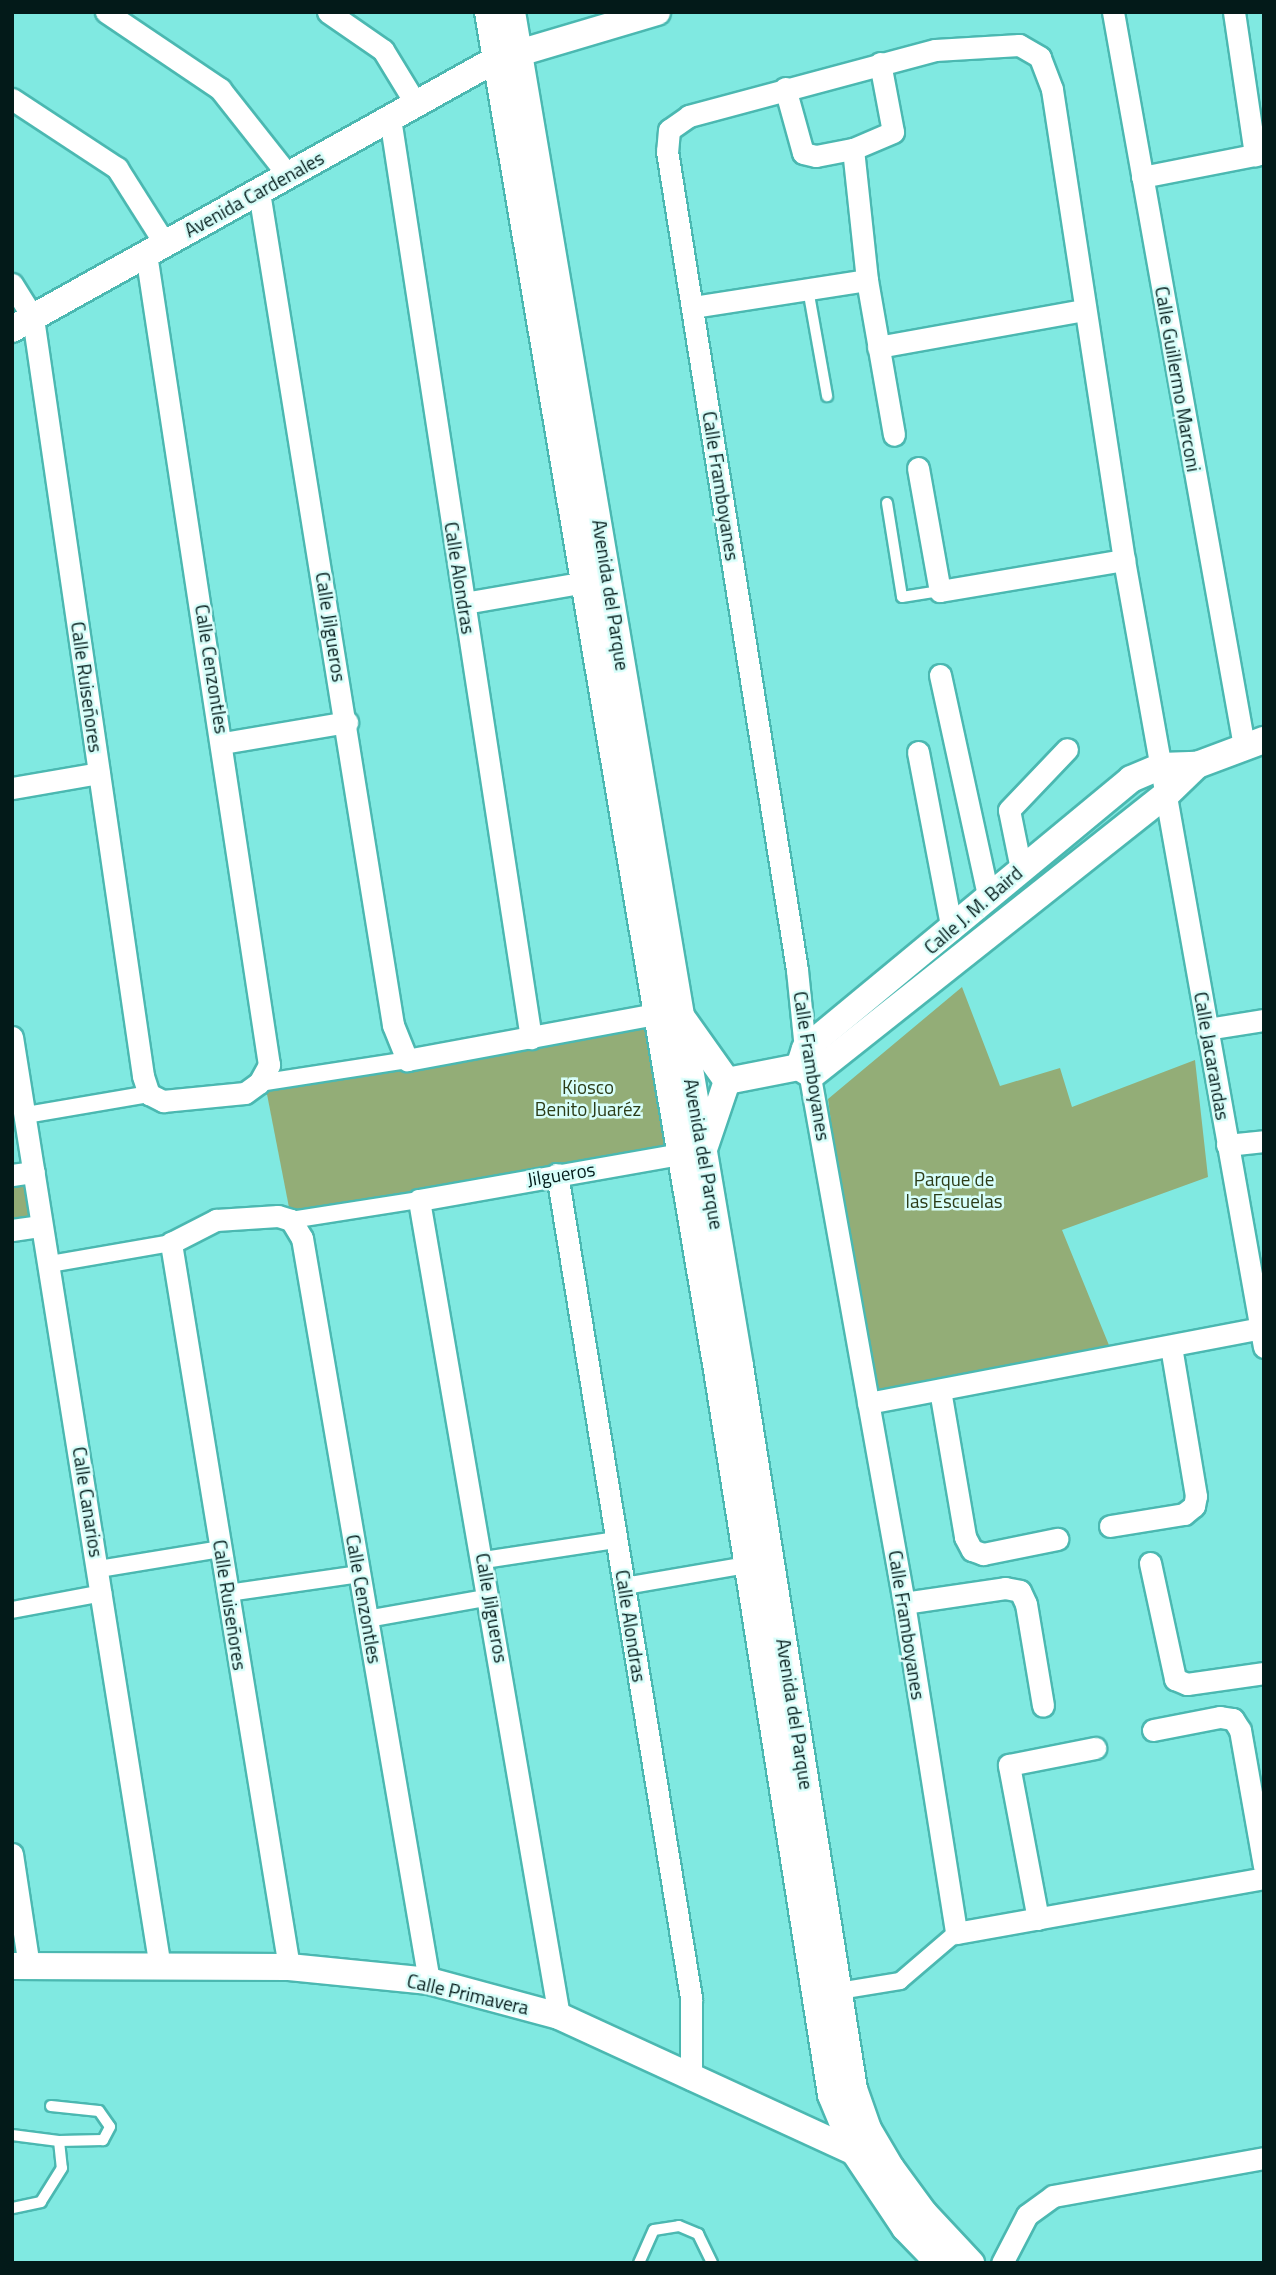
<!DOCTYPE html>
<html>
<head>
<meta charset="utf-8">
<style>
	body { margin:0 }
	#map { position:relative; width:1276px; height:2275px; overflow:hidden; background:#80e9e1; font-family:"Titillium Web",sans-serif }
	div>[style] { position:absolute }
	.green>* { inset:0; background:#93ad77; transform-origin:0 0 }
	.roads { filter:drop-shadow(2px 0 #4bb8b1) drop-shadow(-2px 0 #4bb8b1) drop-shadow(0 2px #4bb8b1) drop-shadow(0 -2px #4bb8b1) }
	.service>* { height:10px; margin:-5px; padding:0 5px; transform-origin:5px; border-radius:5px; background:#fff }
	.pedestrian>* { height:16px; margin:-8px; padding:0 8px; transform-origin:8px; border-radius:8px; background:#fff }
	.minor>* { height:21px; margin:-10.5px; padding:0 10.5px; transform-origin:10.5px; border-radius:10.5px; background:#fff }
	.tertiary>* { height:26px; margin:-13px; padding:0 13px; transform-origin:13px; border-radius:13px; background:#fff }
	span { translate:-50% -50%; white-space:nowrap; text-align:center; line-height:1.15; -webkit-text-stroke:5px #d8fefa; paint-order:stroke }
	.street-label { font-size:19px; color:#031a19 }
	.park-label { font-size:19px; color:#2b3b17 }
	.frame { position:absolute; inset:0; border:14px solid #031a19; pointer-events:none }
</style>
</head>
<body>
<div id="map">
	<div class="green">
		<div style="clip-path:polygon(962px 987px,1000px 1086px,1060px 1068px,1072px 1107px,1195px 1060px,1208px 1177px,1062px 1230px,1113px 1355px,868px 1403px,828px 1099px)"></div>
		<div style="left:655px;top:1015px;width:141px;height:396px;rotate:79deg"></div>
		<div style="clip-path:polygon(34px 1172px,41px 1226px,12px 1230px,12px 1175px)"></div>
	</div>
	<div class="roads">
		<div class="service">
			<div style="left:808px;top:289px;width:109px;rotate:79.9deg"></div>
			<div style="left:887px;top:503px;width:95px;rotate:80.9deg"></div>
			<div style="left:902px;top:597px;width:38px;rotate:-9deg"></div>
			<div style="left:51px;top:2106px;width:48px;rotate:5.9deg"></div>
			<div style="left:99px;top:2111px;width:19px;rotate:55deg"></div>
			<div style="left:110px;top:2127px;width:15px;rotate:118deg"></div>
			<div style="left:103px;top:2140px;width:44px;rotate:178.7deg"></div>
			<div style="left:12px;top:2135px;width:47px;rotate:7.3deg"></div>
			<div style="left:59px;top:2141px;width:27px;rotate:84deg"></div>
			<div style="left:62px;top:2168px;width:40px;rotate:122deg"></div>
			<div style="left:41px;top:2202px;width:30px;rotate:168deg"></div>
			<div style="left:639px;top:2263px;width:36px;rotate:-66deg"></div>
			<div style="left:654px;top:2230px;width:25px;rotate:-9deg"></div>
			<div style="left:679px;top:2226px;width:21px;rotate:23deg"></div>
			<div style="left:698px;top:2234px;width:32px;rotate:64deg"></div>
		</div>
		<div class="pedestrian">
			<div style="left:259px;top:1083px;width:150px;rotate:-8.8deg"></div>
			<div style="left:26px;top:1115px;width:125px;rotate:-9.7deg"></div>
			<div style="left:291px;top:1220px;width:130px;rotate:-8.9deg"></div>
			<div style="left:50px;top:1264px;width:123px;rotate:-9.8deg"></div>
			<div style="left:484px;top:1560px;width:134px;rotate:-8.6deg"></div>
			<div style="left:99px;top:1569px;width:124px;rotate:-9.3deg"></div>
			<div style="left:625px;top:1586px;width:124px;rotate:-9.8deg"></div>
			<div style="left:228px;top:1593px;width:133px;rotate:-8.2deg"></div>
			<div style="left:12px;top:1610px;width:93px;rotate:-10.6deg"></div>
			<div style="left:367px;top:1619px;width:125px;rotate:-10.1deg"></div>
			<div style="left:839px;top:1991px;width:62px;rotate:-9.3deg"></div>
			<div style="left:900px;top:1981px;width:74px;rotate:-40.6deg"></div>
		</div>
		<div class="minor">
			<div style="left:106px;top:12px;width:138px;rotate:34deg"></div>
			<div style="left:220px;top:89px;width:110px;rotate:51.7deg"></div>
			<div style="left:328px;top:12px;width:67px;rotate:34.6deg"></div>
			<div style="left:383px;top:50px;width:63px;rotate:58.6deg"></div>
			<div style="left:1113px;top:12px;width:746px;rotate:79.88deg"></div>
			<div style="left:1234px;top:12px;width:145px;rotate:81.6deg"></div>
			<div style="left:880px;top:63px;width:70px;rotate:79.3deg"></div>
			<div style="left:893px;top:132px;width:43px;rotate:157deg"></div>
			<div style="left:853px;top:149px;width:132px;rotate:83.9deg"></div>
			<div style="left:867px;top:280px;width:157px;rotate:80.1deg"></div>
			<div style="left:785px;top:88px;width:67px;rotate:74.5deg"></div>
			<div style="left:803px;top:153px;width:13px;rotate:13deg"></div>
			<div style="left:816px;top:156px;width:38px;rotate:-11deg"></div>
			<div style="left:12px;top:99px;width:126px;rotate:33.3deg"></div>
			<div style="left:117px;top:168px;width:90px;rotate:57.7deg"></div>
			<div style="left:390px;top:118px;width:931px;rotate:81.29deg"></div>
			<div style="left:1142px;top:177px;width:124px;rotate:-11.1deg"></div>
			<div style="left:259px;top:192px;width:844px;rotate:80.86deg"></div>
			<div style="left:393px;top:1025px;width:38px;rotate:68deg"></div>
			<div style="left:407px;top:1060px;width:253px;rotate:-10.5deg"></div>
			<div style="left:12px;top:284px;width:40px;rotate:58deg"></div>
			<div style="left:33px;top:318px;width:766px;rotate:81.74deg"></div>
			<div style="left:143px;top:1076px;width:19px;rotate:72deg"></div>
			<div style="left:149px;top:1094px;width:16px;rotate:27deg"></div>
			<div style="left:163px;top:1101px;width:82px;rotate:-5.6deg"></div>
			<div style="left:245px;top:1093px;width:17px;rotate:-36deg"></div>
			<div style="left:259px;top:1083px;width:21px;rotate:-61deg"></div>
			<div style="left:269px;top:1065px;width:820px;rotate:-98.62deg"></div>
			<div style="left:693px;top:307px;width:176px;rotate:-8.8deg"></div>
			<div style="left:878px;top:347px;width:209px;rotate:-10.2deg"></div>
			<div style="left:918px;top:468px;width:125px;rotate:79.9deg"></div>
			<div style="left:940px;top:591px;width:187px;rotate:-9.6deg"></div>
			<div style="left:464px;top:603px;width:123px;rotate:-9.8deg"></div>
			<div style="left:940px;top:675px;width:226px;rotate:77.7deg"></div>
			<div style="left:223px;top:743px;width:126px;rotate:-9.6deg"></div>
			<div style="left:918px;top:752px;width:181px;rotate:79.2deg"></div>
			<div style="left:12px;top:788px;width:88px;rotate:-9.8deg"></div>
			<div style="left:1021px;top:869px;width:60px;rotate:-101.5deg"></div>
			<div style="left:1009px;top:810px;width:84px;rotate:-46.4deg"></div>
			<div style="left:1207px;top:1029px;width:58px;rotate:-9deg"></div>
			<div style="left:12px;top:1037px;width:942px;rotate:80.96deg"></div>
			<div style="left:1227px;top:1145px;width:37px;rotate:-6deg"></div>
			<div style="left:557px;top:1174px;width:835px;rotate:80.76deg"></div>
			<div style="left:691px;top:1998px;width:81px;rotate:90deg"></div>
			<div style="left:12px;top:1175px;width:22px;rotate:-8deg"></div>
			<div style="left:12px;top:1230px;width:29px;rotate:-8deg"></div>
			<div style="left:1264px;top:1347px;width:799px;rotate:-100.09deg"></div>
			<div style="left:1124px;top:560px;width:476px;rotate:-98.7deg"></div>
			<div style="left:1052px;top:89px;width:34px;rotate:-111deg"></div>
			<div style="left:1040px;top:57px;width:24px;rotate:-150deg"></div>
			<div style="left:1019px;top:45px;width:84px;rotate:176.6deg"></div>
			<div style="left:935px;top:50px;width:255px;rotate:165deg"></div>
			<div style="left:689px;top:116px;width:24px;rotate:145deg"></div>
			<div style="left:669px;top:130px;width:21px;rotate:95deg"></div>
			<div style="left:667px;top:151px;width:829px;rotate:80.98deg"></div>
			<div style="left:797px;top:970px;width:79px;rotate:84.2deg"></div>
			<div style="left:805px;top:1049px;width:563px;rotate:79.87deg"></div>
			<div style="left:904px;top:1603px;width:334px;rotate:81deg"></div>
			<div style="left:956px;top:1933px;width:313px;rotate:-10.1deg"></div>
			<div style="left:940px;top:1390px;width:149px;rotate:80.3deg"></div>
			<div style="left:965px;top:1537px;width:15px;rotate:62deg"></div>
			<div style="left:972px;top:1550px;width:12px;rotate:20deg"></div>
			<div style="left:983px;top:1554px;width:76px;rotate:-11.5deg"></div>
			<div style="left:868px;top:1403px;width:400px;rotate:-10.8deg"></div>
			<div style="left:1110px;top:1526px;width:75px;rotate:-9.2deg"></div>
			<div style="left:1184px;top:1514px;width:13px;rotate:-39deg"></div>
			<div style="left:1194px;top:1506px;width:10px;rotate:-79deg"></div>
			<div style="left:1196px;top:1496px;width:152px;rotate:-99.5deg"></div>
			<div style="left:1150px;top:1563px;width:119px;rotate:77.8deg"></div>
			<div style="left:1175px;top:1679px;width:13px;rotate:23deg"></div>
			<div style="left:1187px;top:1684px;width:78px;rotate:-8.1deg"></div>
			<div style="left:904px;top:1603px;width:102px;rotate:-8.4deg"></div>
			<div style="left:1005px;top:1588px;width:15px;rotate:11deg"></div>
			<div style="left:1020px;top:1591px;width:14px;rotate:65deg"></div>
			<div style="left:1026px;top:1604px;width:103px;rotate:80.5deg"></div>
			<div style="left:1153px;top:1730px;width:68px;rotate:-11deg"></div>
			<div style="left:1220px;top:1717px;width:13px;rotate:9deg"></div>
			<div style="left:1233px;top:1719px;width:13px;rotate:58deg"></div>
			<div style="left:1240px;top:1730px;width:138px;rotate:80deg"></div>
			<div style="left:12px;top:1854px;width:114px;rotate:81.4deg"></div>
			<div style="left:1038px;top:1919px;width:157px;rotate:-100.7deg"></div>
			<div style="left:1009px;top:1765px;width:88px;rotate:-11.2deg"></div>
			<div style="left:289px;top:1967px;width:734px;rotate:-99.26deg"></div>
			<div style="left:171px;top:1243px;width:51px;rotate:-27.1deg"></div>
			<div style="left:216px;top:1220px;width:62px;rotate:-3.7deg"></div>
			<div style="left:278px;top:1216px;width:14px;rotate:17deg"></div>
			<div style="left:291px;top:1220px;width:21px;rotate:59deg"></div>
			<div style="left:302px;top:1238px;width:754px;rotate:80.3deg"></div>
			<div style="left:559px;top:2016px;width:828px;rotate:-99.74deg"></div>
			<div style="left:419px;top:1200px;width:266px;rotate:-10deg"></div>
			<div style="left:1002px;top:2263px;width:54px;rotate:-62.5deg"></div>
			<div style="left:1027px;top:2215px;width:32px;rotate:-36deg"></div>
			<div style="left:1053px;top:2196px;width:214px;rotate:-10.2deg"></div>
		</div>
		<div class="tertiary">
			<div style="left:488px;top:12px;width:1377px;rotate:80.43deg"></div>
			<div style="left:717px;top:1370px;width:734px;rotate:81.06deg"></div>
			<div style="left:831px;top:2095px;width:63px;rotate:67.5deg"></div>
			<div style="left:855px;top:2153px;width:90px;rotate:56.3deg"></div>
			<div style="left:905px;top:2228px;width:49px;rotate:45.8deg"></div>
			<div style="left:512px;top:12px;width:1373px;rotate:80.44deg"></div>
			<div style="left:740px;top:1366px;width:732px;rotate:81.04deg"></div>
			<div style="left:854px;top:2089px;width:42px;rotate:70.7deg"></div>
			<div style="left:868px;top:2129px;width:45px;rotate:59.5deg"></div>
			<div style="left:891px;top:2168px;width:56px;rotate:53.7deg"></div>
			<div style="left:924px;top:2213px;width:69px;rotate:46.8deg"></div>
			<div style="left:12px;top:329px;width:553px;rotate:-29.12deg"></div>
			<div style="left:495px;top:60px;width:169px;rotate:-16.5deg"></div>
			<div style="left:683px;top:1019px;width:76px;rotate:54.6deg"></div>
			<div style="left:799px;top:1067px;width:19px;rotate:-72deg"></div>
			<div style="left:805px;top:1049px;width:423px;rotate:-39.6deg"></div>
			<div style="left:1131px;top:779px;width:33px;rotate:-23deg"></div>
			<div style="left:1161px;top:766px;width:36px;rotate:-2deg"></div>
			<div style="left:1197px;top:765px;width:72px;rotate:-20.5deg"></div>
			<div style="left:727px;top:1081px;width:73px;rotate:-11deg"></div>
			<div style="left:799px;top:1067px;width:15px;rotate:32deg"></div>
			<div style="left:812px;top:1075px;width:453px;rotate:-38.4deg"></div>
			<div style="left:1167px;top:794px;width:42px;rotate:-44deg"></div>
			<div style="left:704px;top:1149px;width:72px;rotate:-71.3deg"></div>
			<div style="left:12px;top:1966px;width:277px;rotate:0.2deg"></div>
			<div style="left:289px;top:1967px;width:141px;rotate:5.7deg"></div>
			<div style="left:429px;top:1981px;width:135px;rotate:15.1deg"></div>
			<div style="left:559px;top:2016px;width:335px;rotate:24.7deg"></div>
		</div>
	</div>
	<div class="street-label">
		<span style="left:254px;top:194px;rotate:-29deg">Avenida Cardenales</span>
		<span style="left:1178px;top:379px;rotate:80deg">Calle Guillermo Marconi</span>
		<span style="left:721px;top:486px;rotate:81deg">Calle Framboyanes</span>
		<span style="left:460px;top:578px;rotate:81deg">Calle Alondras</span>
		<span style="left:611px;top:595px;rotate:81deg">Avenida del Parque</span>
		<span style="left:331px;top:627px;rotate:81deg">Calle Jilgueros</span>
		<span style="left:212px;top:669px;rotate:81deg">Calle Cenzontles</span>
		<span style="left:87px;top:687px;rotate:82deg">Calle Ruiseñores</span>
		<span style="left:973px;top:910px;rotate:-41deg">Calle J. M. Baird</span>
		<span style="left:1212px;top:1056px;rotate:80deg">Calle Jacarandas</span>
		<span style="left:812px;top:1066px;rotate:81deg">Calle Framboyanes</span>
		<span style="left:704px;top:1154px;rotate:80deg">Avenida del Parque</span>
		<span style="left:561px;top:1174px;rotate:-9deg">Jilgueros</span>
		<span style="left:88px;top:1502px;rotate:81deg">Calle Canarios</span>
		<span style="left:364px;top:1599px;rotate:80deg">Calle Cenzontles</span>
		<span style="left:230px;top:1605px;rotate:81deg">Calle Ruiseñores</span>
		<span style="left:492px;top:1608px;rotate:80deg">Calle Jilgueros</span>
		<span style="left:907px;top:1625px;rotate:81deg">Calle Framboyanes</span>
		<span style="left:631px;top:1626px;rotate:81deg">Calle Alondras</span>
		<span style="left:795px;top:1714px;rotate:81deg">Avenida del Parque</span>
		<span style="left:468px;top:1994px;rotate:13deg">Calle Primavera</span>
	</div>
	<div class="park-label">
		<span style="left:588px;top:1098px">Kiosco<br>Benito Juaréz</span>
		<span style="left:954px;top:1190px">Parque de<br>las Escuelas</span>
	</div>
	<div class="frame"></div>
</div>
</body>
</html>
